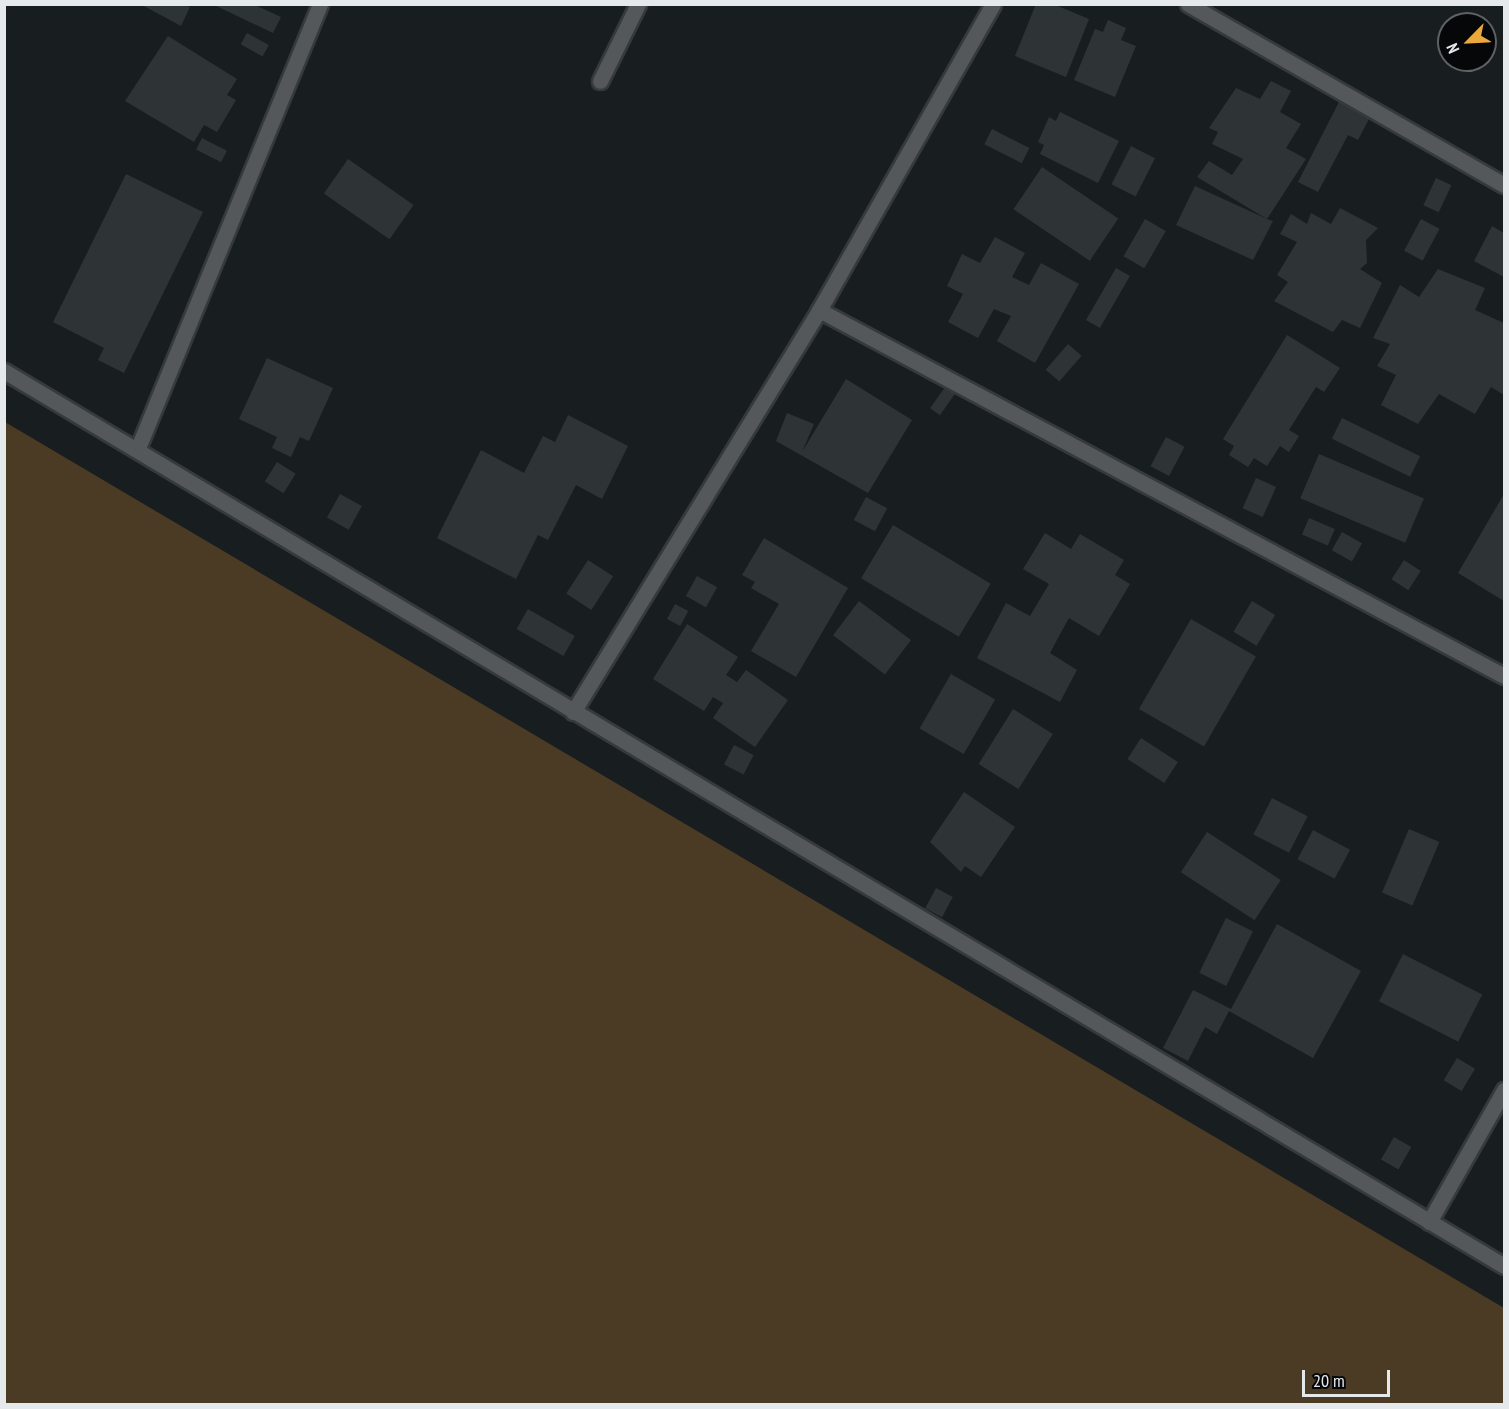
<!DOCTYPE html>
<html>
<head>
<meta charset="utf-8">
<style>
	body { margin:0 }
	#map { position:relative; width:1509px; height:1409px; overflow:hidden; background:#181d20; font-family:"PT Sans Narrow",sans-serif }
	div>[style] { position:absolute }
	.green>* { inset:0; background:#4b3b25 }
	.building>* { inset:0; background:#2e3436; transform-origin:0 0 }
	.roads { filter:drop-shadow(2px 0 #353a3c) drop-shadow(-2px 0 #353a3c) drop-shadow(0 2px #353a3c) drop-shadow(0 -2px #353a3c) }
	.minor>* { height:15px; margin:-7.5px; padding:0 7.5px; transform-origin:7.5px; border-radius:7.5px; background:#55585a }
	span { translate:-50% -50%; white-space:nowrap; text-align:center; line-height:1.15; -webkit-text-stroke:5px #050708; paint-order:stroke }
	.frame { position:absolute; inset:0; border:6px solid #e5e9eb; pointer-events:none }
	.north { position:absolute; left:1437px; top:12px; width:60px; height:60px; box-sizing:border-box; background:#050708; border:2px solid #5f6163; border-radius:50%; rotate:246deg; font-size:16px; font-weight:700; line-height:24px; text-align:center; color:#e5e9eb }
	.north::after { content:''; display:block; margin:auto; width:21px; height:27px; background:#eca93b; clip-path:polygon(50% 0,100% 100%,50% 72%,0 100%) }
	.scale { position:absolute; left:1302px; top:1370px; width:88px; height:27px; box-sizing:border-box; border:3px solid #e5e9eb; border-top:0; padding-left:8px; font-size:18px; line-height:21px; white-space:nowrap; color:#e5e9eb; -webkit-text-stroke:4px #050708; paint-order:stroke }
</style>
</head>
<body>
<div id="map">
	<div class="green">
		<div style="clip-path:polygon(5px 422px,1504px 1308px,1504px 1404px,5px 1404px)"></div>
	</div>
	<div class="building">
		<div style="clip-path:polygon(212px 4px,253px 4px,281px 17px,273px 33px)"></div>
		<div style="clip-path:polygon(1036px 4px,1053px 4px,1089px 19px,1066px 77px,1015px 56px)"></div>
		<div style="clip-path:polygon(142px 5px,185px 5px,190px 7px,181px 26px)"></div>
		<div style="clip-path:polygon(1108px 20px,1126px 28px,1121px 40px,1136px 46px,1115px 97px,1074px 80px,1095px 29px,1103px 32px)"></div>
		<div style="left:247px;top:33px;width:25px;height:13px;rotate:29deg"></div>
		<div style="clip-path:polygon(168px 36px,237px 79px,227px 95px,236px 100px,217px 132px,204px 125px,194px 142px,125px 101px)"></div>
		<div style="clip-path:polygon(1271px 81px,1291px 91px,1280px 112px,1301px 124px,1286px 148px,1306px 159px,1267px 219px,1273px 221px,1253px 260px,1176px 225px,1195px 186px,1267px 219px,1197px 177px,1209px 161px,1232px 175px,1243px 159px,1212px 144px,1218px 132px,1209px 128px,1236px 88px,1260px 99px)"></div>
		<div style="clip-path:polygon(1340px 100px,1370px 117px,1358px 140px,1348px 135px,1318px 192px,1298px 182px)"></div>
		<div style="clip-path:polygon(1060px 112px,1119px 141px,1098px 183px,1040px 154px,1044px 145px,1038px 142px,1049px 117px,1056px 121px)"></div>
		<div style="left:992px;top:129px;width:42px;height:17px;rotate:27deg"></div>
		<div style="left:202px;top:138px;width:28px;height:13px;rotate:27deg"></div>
		<div style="left:1131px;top:146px;width:27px;height:43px;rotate:27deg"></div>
		<div style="left:348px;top:159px;width:80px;height:42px;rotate:35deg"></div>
		<div style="left:1042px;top:167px;width:92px;height:51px;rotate:34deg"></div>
		<div style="clip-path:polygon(126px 174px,203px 212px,124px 373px,98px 360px,104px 348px,53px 322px)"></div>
		<div style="left:1436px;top:178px;width:17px;height:30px;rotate:25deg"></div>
		<div style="clip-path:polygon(1340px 208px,1378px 228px,1366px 240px,1367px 263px,1360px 269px,1382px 283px,1360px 328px,1342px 320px,1333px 332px,1274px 301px,1288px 282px,1277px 275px,1297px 242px,1280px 234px,1291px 214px,1307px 224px,1311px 213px,1331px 224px)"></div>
		<div style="left:1145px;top:219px;width:24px;height:43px;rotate:30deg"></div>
		<div style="left:1421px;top:219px;width:21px;height:36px;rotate:28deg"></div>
		<div style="clip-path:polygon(1492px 226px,1504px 233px,1504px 277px,1474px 261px)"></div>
		<div style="clip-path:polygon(995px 237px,1025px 253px,1012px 277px,1029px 285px,1041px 263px,1079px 284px,1035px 363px,997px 341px,1011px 316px,994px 309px,978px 338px,948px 322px,963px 294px,947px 286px,962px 254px,980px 263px)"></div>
		<div style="left:1116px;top:268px;width:16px;height:60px;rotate:30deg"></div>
		<div style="clip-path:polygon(1438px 269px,1485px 288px,1475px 310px,1504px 323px,1504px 395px,1491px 387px,1475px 414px,1439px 394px,1418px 424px,1381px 405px,1396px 375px,1377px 366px,1390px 344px,1373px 338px,1400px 285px,1419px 297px)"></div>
		<div style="clip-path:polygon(1287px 335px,1340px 368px,1324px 392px,1316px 387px,1289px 430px,1299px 436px,1289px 452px,1280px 446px,1267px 466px,1254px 458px,1248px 467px,1229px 455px,1234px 446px,1223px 439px)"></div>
		<div style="left:1068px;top:344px;width:18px;height:34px;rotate:41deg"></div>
		<div style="clip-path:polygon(267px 358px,333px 388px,309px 441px,300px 437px,291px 457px,272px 448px,277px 437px,239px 419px)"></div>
		<div style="clip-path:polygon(846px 379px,912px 420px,868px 493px,776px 441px,787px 413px,814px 424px,802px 452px)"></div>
		<div style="left:945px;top:387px;width:12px;height:26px;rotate:35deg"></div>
		<div style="clip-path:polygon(568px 415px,628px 446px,602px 499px,576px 485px,548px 540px,538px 535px,516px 579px,437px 538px,481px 450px,524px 473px,543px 436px,555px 442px)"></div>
		<div style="left:1342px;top:418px;width:87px;height:23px;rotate:26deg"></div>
		<div style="left:1166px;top:437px;width:21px;height:33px;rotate:28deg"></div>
		<div style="left:1319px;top:454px;width:114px;height:48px;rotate:23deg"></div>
		<div style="left:277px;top:462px;width:22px;height:23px;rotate:32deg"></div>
		<div style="left:1256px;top:478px;width:22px;height:33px;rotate:24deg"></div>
		<div style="left:340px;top:494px;width:25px;height:27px;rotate:29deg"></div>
		<div style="clip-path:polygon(1504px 494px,1504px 601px,1458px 573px)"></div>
		<div style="left:866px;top:497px;width:24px;height:26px;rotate:28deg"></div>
		<div style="left:1309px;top:518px;width:28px;height:18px;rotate:23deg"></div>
		<div style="left:893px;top:525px;width:114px;height:62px;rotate:31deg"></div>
		<div style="left:1342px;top:532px;width:23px;height:21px;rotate:29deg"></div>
		<div style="clip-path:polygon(1045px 533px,1071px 549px,1080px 534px,1124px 560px,1115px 575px,1130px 584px,1099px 636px,1069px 618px,1058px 638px,1050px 653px,1077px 670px,1060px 702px,977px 658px,1006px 603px,1030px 616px,1049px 584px,1023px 569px)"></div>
		<div style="clip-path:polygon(764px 538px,848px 588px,796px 677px,751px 651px,779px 604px,751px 588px,755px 582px,742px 575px)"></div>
		<div style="left:588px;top:560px;width:30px;height:40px;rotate:33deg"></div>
		<div style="left:1404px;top:560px;width:20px;height:23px;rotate:33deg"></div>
		<div style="left:697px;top:576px;width:23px;height:23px;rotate:29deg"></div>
		<div style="left:859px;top:601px;width:65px;height:43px;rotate:37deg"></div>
		<div style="left:1252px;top:601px;width:27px;height:36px;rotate:31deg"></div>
		<div style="left:675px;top:604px;width:15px;height:17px;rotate:28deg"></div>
		<div style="left:528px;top:609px;width:54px;height:23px;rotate:30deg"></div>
		<div style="left:1191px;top:619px;width:75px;height:104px;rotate:30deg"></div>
		<div style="clip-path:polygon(687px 624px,738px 657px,726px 675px,737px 682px,746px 670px,788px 700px,755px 747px,713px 718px,723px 703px,713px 697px,704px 711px,653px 679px)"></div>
		<div style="left:951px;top:674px;width:51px;height:63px;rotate:30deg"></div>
		<div style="left:1013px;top:709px;width:47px;height:65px;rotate:32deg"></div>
		<div style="left:1141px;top:738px;width:44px;height:25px;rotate:33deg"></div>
		<div style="left:734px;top:745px;width:22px;height:22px;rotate:27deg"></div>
		<div style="clip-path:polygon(964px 792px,1015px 827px,981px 877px,965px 866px,961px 872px,930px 842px)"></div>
		<div style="left:1272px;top:798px;width:40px;height:41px;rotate:27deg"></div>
		<div style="left:1409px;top:829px;width:33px;height:69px;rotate:23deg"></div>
		<div style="left:1313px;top:830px;width:42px;height:33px;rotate:28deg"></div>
		<div style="left:1207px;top:832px;width:88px;height:48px;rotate:33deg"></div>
		<div style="left:936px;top:888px;width:19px;height:23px;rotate:28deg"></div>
		<div style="left:1226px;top:918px;width:30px;height:61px;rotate:26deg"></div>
		<div style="clip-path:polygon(1277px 924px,1361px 971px,1313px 1058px,1229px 1011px,1217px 1034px,1205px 1027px,1188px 1061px,1163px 1048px,1193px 990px,1231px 1009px)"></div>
		<div style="left:1403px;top:954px;width:89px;height:53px;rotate:27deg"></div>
		<div style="left:1457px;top:1058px;width:21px;height:26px;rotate:31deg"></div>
		<div style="left:1394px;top:1137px;width:20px;height:26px;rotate:30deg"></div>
	</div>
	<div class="roads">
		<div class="minor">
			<div style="left:993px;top:4px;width:352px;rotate:119.6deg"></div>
			<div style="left:819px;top:310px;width:777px;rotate:28.12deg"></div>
			<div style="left:1188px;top:4px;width:364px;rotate:29.8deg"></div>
			<div style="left:600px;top:81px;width:86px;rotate:-63.7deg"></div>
			<div style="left:4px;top:371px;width:1747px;rotate:30.82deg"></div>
			<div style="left:138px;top:448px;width:480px;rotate:-67.7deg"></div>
			<div style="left:573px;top:712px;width:471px;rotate:-58.5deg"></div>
			<div style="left:1429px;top:1222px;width:152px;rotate:-60.4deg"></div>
		</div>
	</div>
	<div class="frame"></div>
	<div class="north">N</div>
	<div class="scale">20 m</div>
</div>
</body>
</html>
